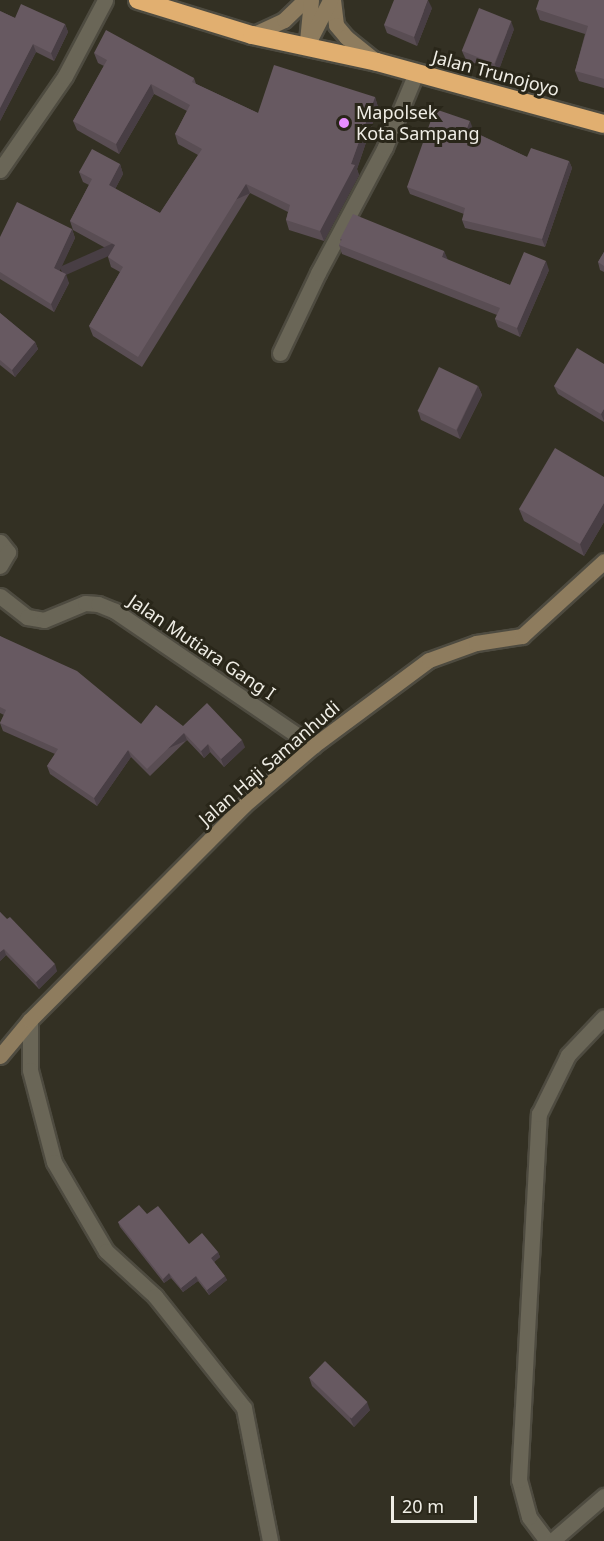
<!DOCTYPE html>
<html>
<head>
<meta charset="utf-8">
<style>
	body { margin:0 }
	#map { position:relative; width:604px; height:1541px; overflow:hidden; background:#333023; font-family:"Noto Sans",sans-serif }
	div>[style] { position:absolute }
	.roads { filter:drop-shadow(2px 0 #4e4b40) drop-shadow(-2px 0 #4e4b40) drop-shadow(0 2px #4e4b40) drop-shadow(0 -2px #4e4b40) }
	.lane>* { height:15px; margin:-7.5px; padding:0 7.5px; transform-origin:7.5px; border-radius:7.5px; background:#6a6657 }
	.street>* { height:15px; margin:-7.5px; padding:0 7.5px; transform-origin:7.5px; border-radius:7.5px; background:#6a6657 }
	.secondary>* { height:15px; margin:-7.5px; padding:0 7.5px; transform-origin:7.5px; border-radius:7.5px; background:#8e7c5e }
	.highway>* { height:18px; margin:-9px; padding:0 9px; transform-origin:9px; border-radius:9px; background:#e1af70 }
	.wall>* { inset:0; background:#594d53 }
	.shaded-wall>* { inset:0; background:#483e44; transform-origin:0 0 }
	.building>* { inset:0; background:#675961; transform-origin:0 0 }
	.dots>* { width:16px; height:16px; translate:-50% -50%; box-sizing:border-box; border:3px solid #292619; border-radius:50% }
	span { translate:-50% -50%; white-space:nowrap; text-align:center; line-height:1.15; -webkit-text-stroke:6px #292619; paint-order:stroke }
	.street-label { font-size:18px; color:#efede5 }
	.poi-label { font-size:18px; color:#efede5 }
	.left { translate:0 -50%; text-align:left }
	.scale { position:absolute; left:391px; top:1496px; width:86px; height:27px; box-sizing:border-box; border:3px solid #efede5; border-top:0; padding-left:8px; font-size:18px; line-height:21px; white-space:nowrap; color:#efede5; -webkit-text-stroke:4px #292619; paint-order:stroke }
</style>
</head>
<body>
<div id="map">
	<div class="roads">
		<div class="lane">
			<div style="left:280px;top:353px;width:89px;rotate:-64.6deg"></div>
			<div style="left:318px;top:273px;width:143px;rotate:-62deg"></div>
			<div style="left:385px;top:147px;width:80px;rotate:-67.3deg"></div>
		</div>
		<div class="street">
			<div style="left:0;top:170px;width:114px;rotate:-55.3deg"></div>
			<div style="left:65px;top:76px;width:86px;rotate:-62.2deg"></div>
			<div style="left:0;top:542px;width:13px;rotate:51deg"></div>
			<div style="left:8px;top:552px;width:16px;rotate:120deg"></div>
			<div style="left:0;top:596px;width:34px;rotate:38deg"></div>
			<div style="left:27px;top:617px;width:17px;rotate:10deg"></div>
			<div style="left:44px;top:620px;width:44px;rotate:-22.5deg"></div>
			<div style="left:85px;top:603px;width:13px;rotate:4deg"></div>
			<div style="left:98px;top:604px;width:18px;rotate:22deg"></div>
			<div style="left:115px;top:611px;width:240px;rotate:34.3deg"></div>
			<div style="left:30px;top:1020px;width:50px;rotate:90deg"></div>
			<div style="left:30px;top:1070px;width:95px;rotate:75.4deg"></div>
			<div style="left:54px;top:1162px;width:103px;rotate:59.7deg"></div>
			<div style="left:106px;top:1251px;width:67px;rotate:42.6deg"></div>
			<div style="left:155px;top:1296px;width:143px;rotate:51.5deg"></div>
			<div style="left:244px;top:1408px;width:136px;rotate:78.9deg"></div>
			<div style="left:547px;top:1541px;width:30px;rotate:-127deg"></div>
			<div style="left:529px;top:1517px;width:38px;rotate:-105deg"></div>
			<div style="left:519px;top:1480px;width:367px;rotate:-86.9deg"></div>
			<div style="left:539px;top:1114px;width:66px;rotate:-63.8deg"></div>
			<div style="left:568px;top:1055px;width:52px;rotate:-46.5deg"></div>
			<div style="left:552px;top:1541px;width:69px;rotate:-40.9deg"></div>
		</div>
		<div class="secondary">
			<div style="left:333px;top:0;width:25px;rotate:83deg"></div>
			<div style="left:336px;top:25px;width:16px;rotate:50deg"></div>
			<div style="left:346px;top:37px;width:40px;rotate:39deg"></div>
			<div style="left:252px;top:35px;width:35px;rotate:-25deg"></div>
			<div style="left:284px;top:20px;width:29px;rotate:-44deg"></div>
			<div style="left:307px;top:41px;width:41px;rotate:-84.4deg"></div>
			<div style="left:306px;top:47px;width:53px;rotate:-62.9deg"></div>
			<div style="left:0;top:1056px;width:47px;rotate:-50.2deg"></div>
			<div style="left:30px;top:1020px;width:302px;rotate:-45.1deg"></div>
			<div style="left:243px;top:806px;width:92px;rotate:-40.6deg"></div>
			<div style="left:313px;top:746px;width:144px;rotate:-36.6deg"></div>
			<div style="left:429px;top:660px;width:50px;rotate:-19.9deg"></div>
			<div style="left:476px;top:643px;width:47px;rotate:-8.7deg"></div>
			<div style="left:522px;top:636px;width:111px;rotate:-42.4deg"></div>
		</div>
		<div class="highway">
			<div style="left:138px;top:0;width:119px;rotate:17.1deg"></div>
			<div style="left:252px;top:35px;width:128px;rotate:12.2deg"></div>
			<div style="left:377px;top:62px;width:235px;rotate:15.3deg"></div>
		</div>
	</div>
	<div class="wall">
		<div style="clip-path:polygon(604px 0,604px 88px,579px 81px,575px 71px,585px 34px,540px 20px,536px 9px)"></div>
		<div style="clip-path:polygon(432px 8px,417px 46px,387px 33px,384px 25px)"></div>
		<div style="clip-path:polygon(0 11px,15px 18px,65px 24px,68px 32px,54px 61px,36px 52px,0 121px)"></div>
		<div style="clip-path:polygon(514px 29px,498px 72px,466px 60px,462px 51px)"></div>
		<div style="clip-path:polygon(94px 53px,194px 78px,196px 84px,258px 113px,375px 97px,378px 107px,357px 169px,359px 175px,324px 241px,289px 230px,286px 220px,288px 212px,250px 193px,142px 367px,93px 336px,89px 326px,120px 272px,111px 267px,108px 257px,111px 251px,73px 230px,70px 221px,89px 185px,83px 182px,79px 172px,120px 164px,123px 174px,115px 189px,160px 213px,198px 155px,178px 144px,175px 134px,187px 111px,154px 94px,119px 154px,77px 130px,73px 121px,104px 66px,98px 63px)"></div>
		<div style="clip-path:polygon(473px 129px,472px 131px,527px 157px,569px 161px,572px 168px,545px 247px,465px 228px,462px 220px,464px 214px,410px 194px,407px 187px)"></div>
		<div style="clip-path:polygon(72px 229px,75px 238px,59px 271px,69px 283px,54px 312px,0 279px,0 237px)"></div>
		<div style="clip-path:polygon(340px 239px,444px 251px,447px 260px,510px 285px,549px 270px,520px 337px,498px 327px,495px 319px,497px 315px,342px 254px,339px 245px,341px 242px)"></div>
		<div style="clip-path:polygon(604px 252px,604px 272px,600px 270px,598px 262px)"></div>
		<div style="clip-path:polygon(0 313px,35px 342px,38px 349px,15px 377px,0 365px)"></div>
		<div style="clip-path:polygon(604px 364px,604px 422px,558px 394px,554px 386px)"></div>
		<div style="clip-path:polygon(478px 386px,482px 395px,460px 439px,421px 420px,418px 411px)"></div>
		<div style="clip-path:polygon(604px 477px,604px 522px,584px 556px,524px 521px,519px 509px)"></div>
		<div style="clip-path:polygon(0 636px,141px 724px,183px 726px,245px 747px,224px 767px,210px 752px,204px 758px,187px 740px,150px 776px,131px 757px,97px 806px,50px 774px,47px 766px,55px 754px,3px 731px,0 723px,4px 715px,0 713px)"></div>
		<div style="clip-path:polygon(0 912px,57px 971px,39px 989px,6px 955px,0 961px)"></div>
		<div style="clip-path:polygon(147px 1214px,189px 1244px,218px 1252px,220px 1257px,214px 1262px,227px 1280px,209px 1295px,198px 1281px,183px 1292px,171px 1278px,164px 1283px,120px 1227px,118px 1222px)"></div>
		<div style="clip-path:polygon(309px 1377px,370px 1410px,354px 1427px,312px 1386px)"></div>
	</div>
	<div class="shaded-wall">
		<div style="clip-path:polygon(428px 0,432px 8px,417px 46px,414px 37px)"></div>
		<div style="clip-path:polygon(511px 21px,514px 29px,498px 72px,495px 64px)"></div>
		<div style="clip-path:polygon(65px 24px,68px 32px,54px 61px,51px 53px)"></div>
		<div style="clip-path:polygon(33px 44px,36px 52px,0 121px,0 108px)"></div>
		<div style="clip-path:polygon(151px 84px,154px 94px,119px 154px,116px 144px)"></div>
		<div style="clip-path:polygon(375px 97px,378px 107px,357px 169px,359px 175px,324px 241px,320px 231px,351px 164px)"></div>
		<div style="clip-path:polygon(470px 121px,473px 129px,470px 137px,467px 129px)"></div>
		<div style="clip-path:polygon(569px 161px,572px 168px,545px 247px,542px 239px)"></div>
		<div style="clip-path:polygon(120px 164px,123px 174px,112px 195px,109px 185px)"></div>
		<div style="left:246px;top:184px;width:10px;height:204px;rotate:66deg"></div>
		<div style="clip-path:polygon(72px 229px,75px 238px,57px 277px,54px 268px)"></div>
		<div style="clip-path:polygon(444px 251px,448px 260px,442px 257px)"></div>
		<div style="clip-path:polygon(546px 261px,549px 270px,520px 337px,517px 328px)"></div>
		<div style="clip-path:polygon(66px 274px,69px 283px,54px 312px,51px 304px)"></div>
		<div style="clip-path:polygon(35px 342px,38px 349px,15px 377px,12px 370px)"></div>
		<div style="clip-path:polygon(478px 386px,482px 395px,460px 439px,457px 430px)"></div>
		<div style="clip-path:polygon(604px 409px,604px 421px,601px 414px)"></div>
		<div style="clip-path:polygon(604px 503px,604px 522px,584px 556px,580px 544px)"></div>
		<div style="left:184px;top:733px;width:8px;height:52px;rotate:67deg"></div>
		<div style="clip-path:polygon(242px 740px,245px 747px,224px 767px,221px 759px)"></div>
		<div style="clip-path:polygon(208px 744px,210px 752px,204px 758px,201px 751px)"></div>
		<div style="clip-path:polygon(128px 750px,131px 757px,97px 806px,94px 798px)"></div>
		<div style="clip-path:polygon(4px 949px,6px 955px,0 961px,0 952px)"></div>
		<div style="clip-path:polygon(55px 964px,57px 971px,39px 989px,36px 982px)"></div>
		<div style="clip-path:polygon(218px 1252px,220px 1257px,213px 1263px,211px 1258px)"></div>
		<div style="clip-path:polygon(169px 1273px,171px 1278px,164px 1283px,163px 1279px)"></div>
		<div style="clip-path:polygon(196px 1276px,198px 1281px,183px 1292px,181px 1288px)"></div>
		<div style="clip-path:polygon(225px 1276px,227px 1280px,209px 1295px,207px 1290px)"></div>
		<div style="clip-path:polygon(367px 1402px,370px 1410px,354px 1427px,350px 1418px)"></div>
	</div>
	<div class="building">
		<div style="clip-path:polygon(394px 0,428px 0,414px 37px,384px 25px)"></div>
		<div style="clip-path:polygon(539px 0,604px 0,604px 79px,575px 71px,588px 26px,536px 9px)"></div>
		<div style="clip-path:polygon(21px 4px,65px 24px,51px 53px,33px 44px,0 108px,0 11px,15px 18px)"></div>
		<div style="left:479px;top:8px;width:35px;height:46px;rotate:22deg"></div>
		<div style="clip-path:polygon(106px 30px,194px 78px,192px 82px,258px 113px,274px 65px,375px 97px,351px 164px,355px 165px,320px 231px,286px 220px,290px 205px,246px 184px,138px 357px,89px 326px,123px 267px,108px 257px,115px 245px,70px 221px,92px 179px,79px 172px,92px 149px,120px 164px,109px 185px,160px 213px,202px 149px,175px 134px,190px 105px,151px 84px,116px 144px,73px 121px,107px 60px,94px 53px)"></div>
		<div style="clip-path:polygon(435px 109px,470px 121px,467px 129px,527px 157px,531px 148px,569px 161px,542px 239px,462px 220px,465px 208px,407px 187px)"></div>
		<div style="clip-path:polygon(17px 202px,72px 229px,54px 268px,66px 274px,51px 304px,0 272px,0 237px)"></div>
		<div style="clip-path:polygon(353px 214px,444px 251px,442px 257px,510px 285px,524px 252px,546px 261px,517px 328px,495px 319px,500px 308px,339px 245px,342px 239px,340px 239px)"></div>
		<div style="clip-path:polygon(604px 252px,604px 266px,598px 262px)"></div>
		<div style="clip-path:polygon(0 313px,35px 342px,12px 370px,0 360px)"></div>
		<div style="clip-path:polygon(577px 348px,604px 364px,604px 409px,601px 414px,554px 386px)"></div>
		<div style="left:439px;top:367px;width:43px;height:49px;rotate:26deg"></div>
		<div style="clip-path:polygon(555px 448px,604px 477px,604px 503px,580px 544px,519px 509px)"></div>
		<div style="clip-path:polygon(0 636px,77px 671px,141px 724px,156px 705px,183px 726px,207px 703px,242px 740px,221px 759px,208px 744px,201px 751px,184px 733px,147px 769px,128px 750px,94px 798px,47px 766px,58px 749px,0 723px,6px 710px,0 707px)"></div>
		<div style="clip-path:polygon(0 912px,7px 919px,10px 917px,55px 964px,36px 982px,4px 949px,0 952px)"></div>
		<div style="clip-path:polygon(139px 1205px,147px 1214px,158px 1206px,189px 1244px,202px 1233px,218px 1252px,211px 1258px,225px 1276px,207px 1290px,196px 1276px,181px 1288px,169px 1273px,163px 1279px,118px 1222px)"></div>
		<div style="left:325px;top:1361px;width:59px;height:23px;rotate:44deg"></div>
	</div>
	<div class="dots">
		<div style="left:344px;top:123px;background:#e88eff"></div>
	</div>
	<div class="street-label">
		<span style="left:496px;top:73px;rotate:15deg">Jalan Trunojoyo</span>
		<span style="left:202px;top:647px;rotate:34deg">Jalan Mutiara Gang I</span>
		<span style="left:269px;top:763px;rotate:-41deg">Jalan Haji Samanhudi</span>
	</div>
	<div class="poi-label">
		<span class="left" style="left:356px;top:123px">Mapolsek<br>Kota Sampang</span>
	</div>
	<div class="scale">20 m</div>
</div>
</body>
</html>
